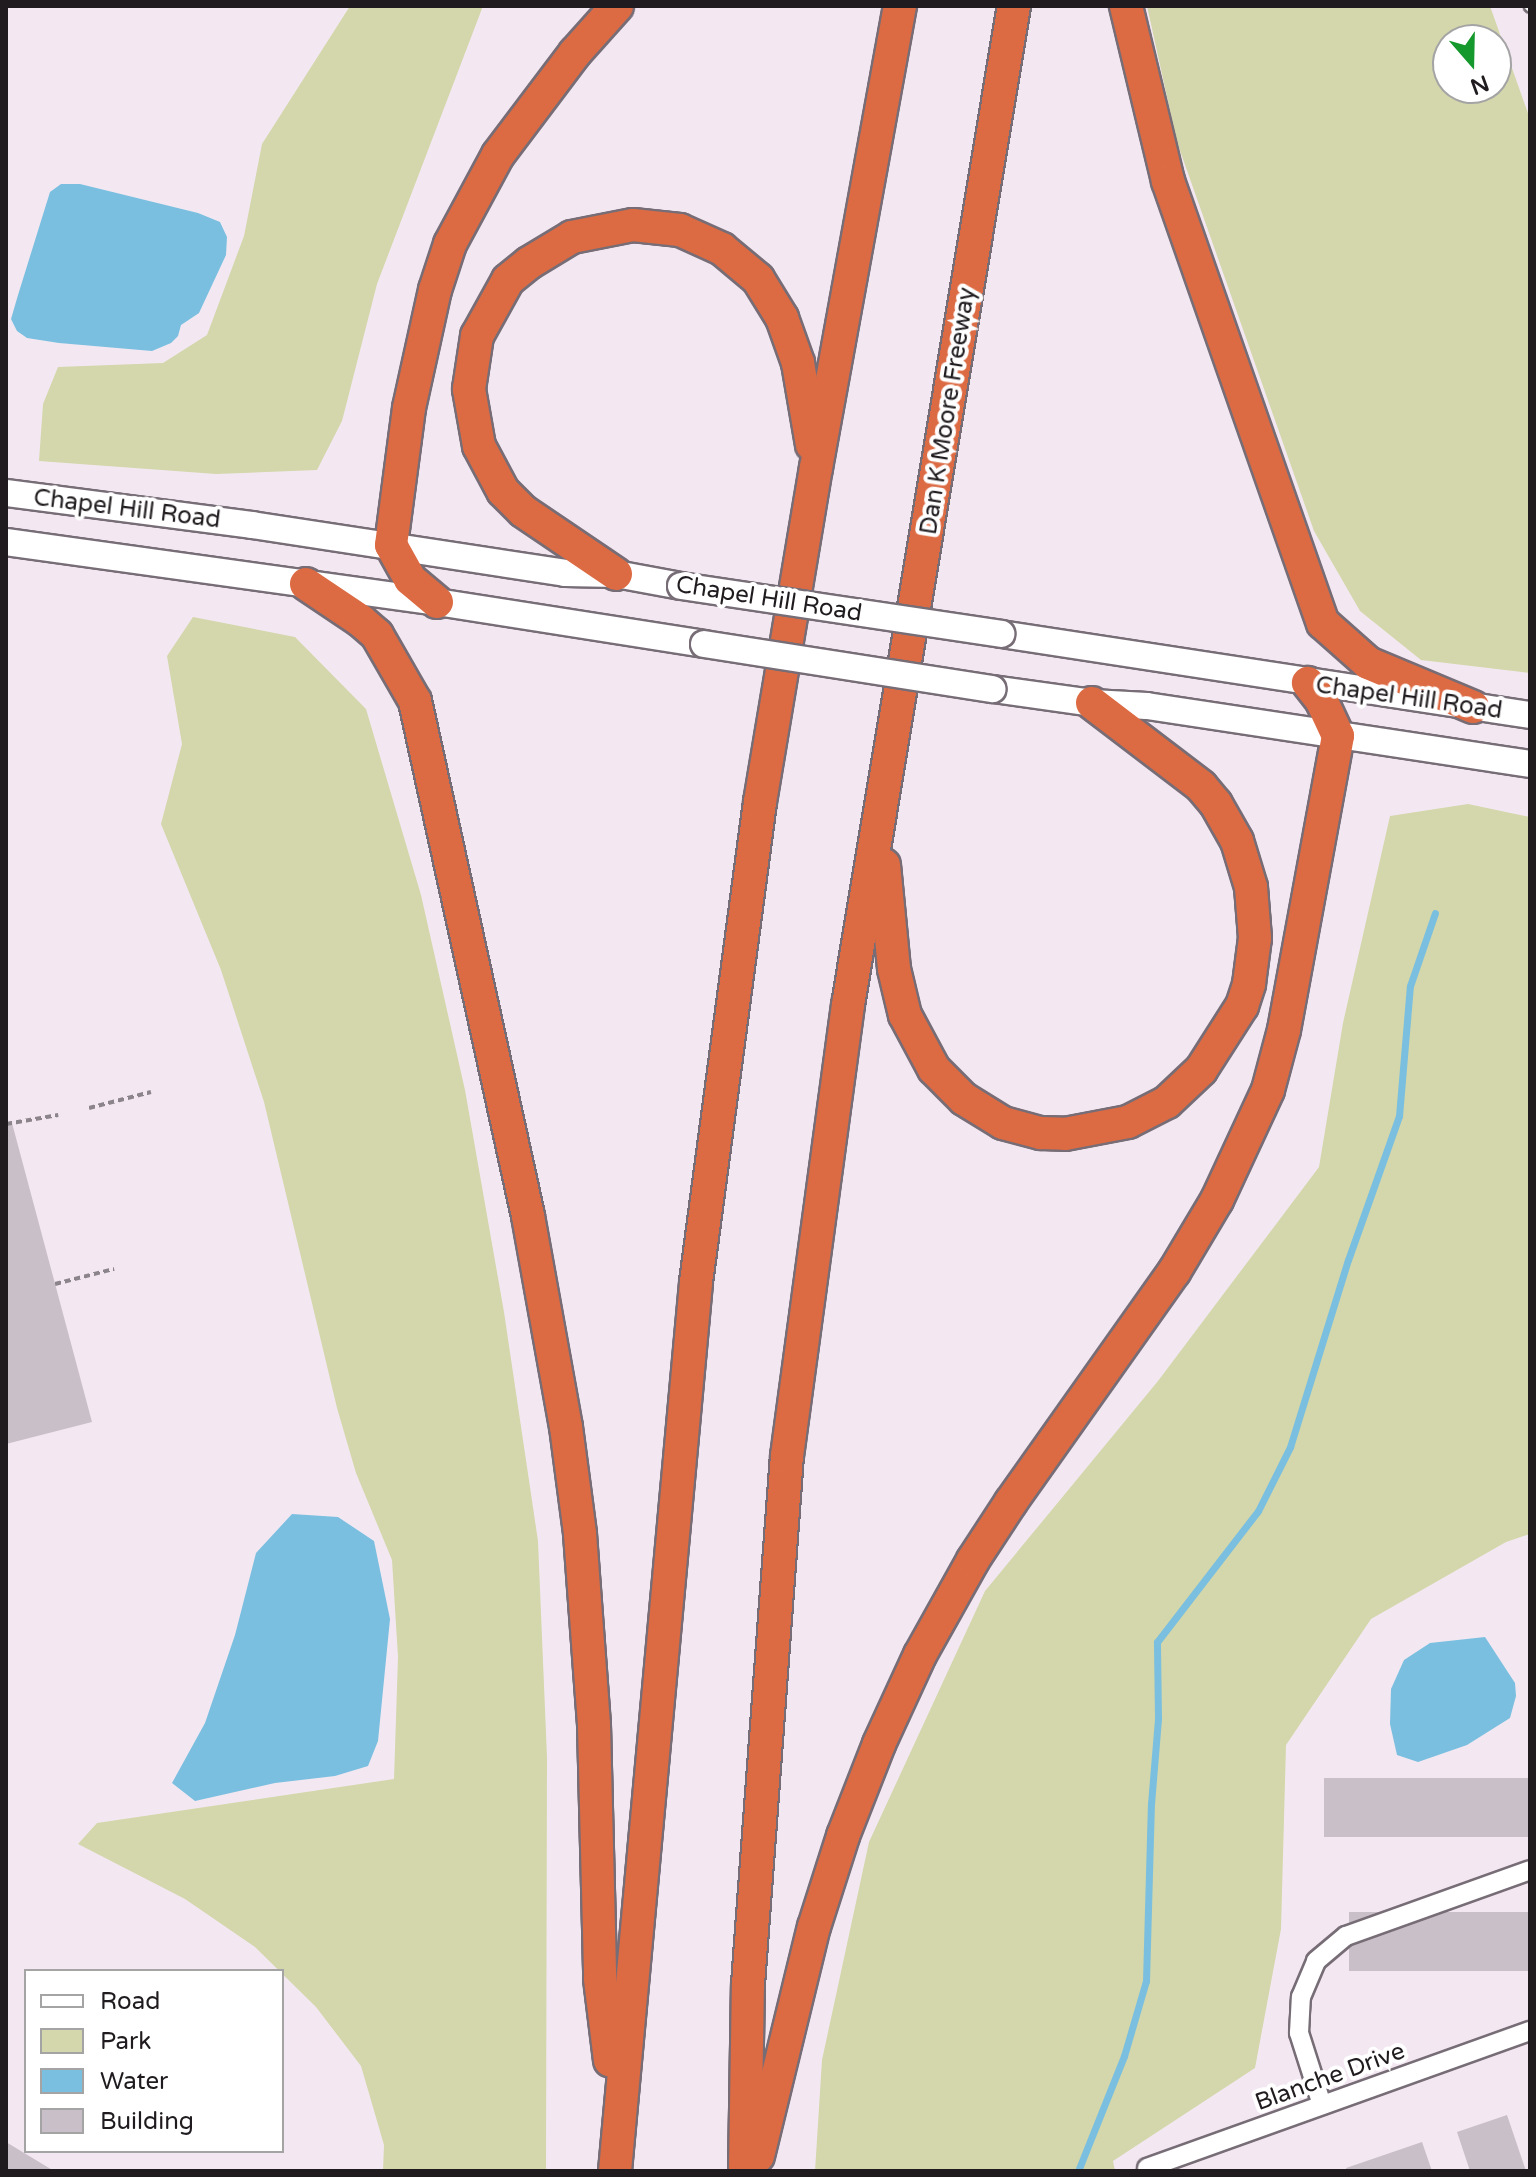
<!DOCTYPE html>
<html>
<head>
<meta charset="utf-8">
<style>
	body { margin:0 }
	#map { position:relative; width:1536px; height:2177px; overflow:hidden; background:#f3e8f2; font-family:"Varela Round",sans-serif }
	div>[style] { position:absolute }
	.green>* { inset:0; background:#d3d7ab }
	.water>* { inset:0; background:#7abfdf }
	.stream>* { height:7px; margin:-3.5px; padding:0 3.5px; transform-origin:3.5px; border-radius:3.5px; background:#7abfdf }
	.building>* { inset:0; background:#c9bfc8; transform-origin:0 0 }
	.path>* { height:4px; margin-top:-2px; transform-origin:0; background:repeating-linear-gradient(90deg,#8c848b 0 6px,transparent 0 10px) }
	.roads { filter:drop-shadow(2px 0 #776d76) drop-shadow(-2px 0 #776d76) drop-shadow(0 2px #776d76) drop-shadow(0 -2px #776d76) }
	.service>* { height:9px; margin:-4.5px; padding:0 4.5px; transform-origin:4.5px; border-radius:4.5px; background:#fff }
	.minor>* { height:18px; margin:-9px; padding:0 9px; transform-origin:9px; border-radius:9px; background:#fff }
	.secondary>* { height:26px; margin:-13px; padding:0 13px; transform-origin:13px; border-radius:13px; background:#fff }
	.motorway>* { height:32px; margin:-16px; padding:0 16px; transform-origin:16px; border-radius:16px; background:#dc6b43 }
	.bridges { filter:drop-shadow(2px 0 #776d76) drop-shadow(-2px 0 #776d76) drop-shadow(0 2px #776d76) drop-shadow(0 -2px #776d76) }
	.secondary-bridge>* { height:26px; margin:-13px; padding:0 13px; transform-origin:13px; border-radius:13px; background:#fff }
	span { translate:-50% -50%; white-space:nowrap; text-align:center; line-height:1.15; -webkit-text-stroke:8px #fff; paint-order:stroke }
	.street-label { font-size:24px; color:#1f1b1e }
	.frame { position:absolute; inset:0; border:8px solid #1f1b1e; pointer-events:none }
	.legend { position:absolute; left:24px; top:1969px; width:260px; height:184px; box-sizing:border-box; background:#fff; border:2px solid #a5a4a5; margin:0; padding:10px 14px; list-style:none; font-size:24px; color:#1f1b1e }
	.legend li { display:flex; align-items:center; gap:16px; height:40px }
	.legend b { width:40px; border:2px solid #a5a4a5 }
	.north { position:absolute; left:1432px; top:24px; width:80px; height:80px; box-sizing:border-box; background:#fff; border:2px solid #a5a4a5; border-radius:50%; rotate:160deg; font-size:22px; font-weight:700; line-height:32px; text-align:center; color:#1f1b1e }
	.north::after { content:''; display:block; margin:auto; width:28px; height:36px; background:#15982c; clip-path:polygon(50% 0,100% 100%,50% 72%,0 100%) }
</style>
</head>
<body>
<div id="map">
	<div class="green">
		<div style="clip-path:polygon(350px 6px,483px 6px,377px 284px,342px 421px,317px 470px,216px 474px,39px 461px,43px 404px,58px 367px,163px 363px,207px 335px,244px 236px,262px 144px)"></div>
		<div style="clip-path:polygon(evenodd,1147px 6px,1490px 6px,1530px 119px,1530px 673px,1421px 660px,1360px 611px,1314px 531px,1177px 142px,1147px 6px,1448px 40px,1496px 40px,1496px 88px,1448px 88px,1448px 40px)"></div>
		<div style="clip-path:polygon(193px 617px,295px 637px,366px 709px,421px 895px,465px 1090px,504px 1312px,538px 1541px,547px 1757px,546px 2171px,383px 2171px,384px 2145px,361px 2066px,316px 2007px,255px 1947px,185px 1899px,78px 1844px,97px 1823px,394px 1779px,398px 1657px,392px 1560px,356px 1473px,337px 1408px,264px 1102px,221px 970px,161px 824px,182px 744px,167px 656px)"></div>
		<div style="clip-path:polygon(1468px 804px,1530px 817px,1530px 1534px,1506px 1542px,1371px 1619px,1286px 1745px,1281px 1929px,1255px 2068px,1113px 2161px,1115px 2171px,815px 2171px,822px 2060px,869px 1842px,985px 1591px,1158px 1381px,1319px 1167px,1343px 1023px,1390px 816px)"></div>
	</div>
	<div class="water">
		<div style="clip-path:polygon(61px 184px,80px 184px,198px 213px,220px 222px,227px 237px,226px 255px,199px 313px,181px 325px,178px 336px,171px 343px,152px 351px,59px 343px,27px 338px,17px 331px,11px 319px,18px 295px,50px 192px)"></div>
		<div style="clip-path:polygon(292px 1514px,338px 1517px,374px 1541px,390px 1619px,378px 1741px,368px 1766px,335px 1776px,275px 1783px,195px 1801px,172px 1783px,205px 1723px,235px 1635px,256px 1553px)"></div>
		<div style="clip-path:polygon(1485px 1637px,1515px 1683px,1516px 1696px,1510px 1718px,1467px 1745px,1418px 1762px,1397px 1755px,1390px 1724px,1391px 1689px,1404px 1660px,1430px 1643px)"></div>
	</div>
	<div class="stream">
		<div style="left:1078px;top:2171px;width:124px;rotate:-68.2deg"></div>
		<div style="left:1124px;top:2056px;width:78px;rotate:-73.7deg"></div>
		<div style="left:1146px;top:1981px;width:177px;rotate:-88.4deg"></div>
		<div style="left:1151px;top:1804px;width:86px;rotate:-85.3deg"></div>
		<div style="left:1158px;top:1718px;width:76px;rotate:-90.8deg"></div>
		<div style="left:1157px;top:1642px;width:165px;rotate:-52.4deg"></div>
		<div style="left:1258px;top:1511px;width:72px;rotate:-63.4deg"></div>
		<div style="left:1290px;top:1447px;width:196px;rotate:-72.8deg"></div>
		<div style="left:1348px;top:1260px;width:153px;rotate:-70.5deg"></div>
		<div style="left:1399px;top:1116px;width:130px;rotate:-85.2deg"></div>
		<div style="left:1410px;top:986px;width:77px;rotate:-71.1deg"></div>
	</div>
	<div class="building">
		<div style="clip-path:polygon(6px 1123px,12px 1123px,92px 1422px,6px 1444px)"></div>
		<div style="left:1530px;top:1778px;width:59px;height:206px;rotate:90deg"></div>
		<div style="left:1530px;top:1912px;width:59px;height:181px;rotate:90deg"></div>
		<div style="clip-path:polygon(1507px 2115px,1526px 2171px,1470px 2171px,1457px 2132px)"></div>
		<div style="clip-path:polygon(6px 2142px,54px 2171px,6px 2171px)"></div>
		<div style="clip-path:polygon(1422px 2142px,1432px 2171px,1347px 2171px,1346px 2168px)"></div>
	</div>
	<div class="path">
		<div style="left:89px;top:1108px;width:64px;rotate:-14.5deg"></div>
		<div style="left:6px;top:1124px;width:53px;rotate:-9.8deg"></div>
		<div style="left:55px;top:1284px;width:61px;rotate:-14.3deg"></div>
	</div>
	<div class="roads">
		<div class="service">
			<div style="left:1529px;top:6px;width:1px;rotate:45deg"></div>
		</div>
		<div class="minor">
			<div style="left:1322px;top:2105px;width:76px;rotate:-107.7deg"></div>
			<div style="left:1299px;top:2033px;width:36px;rotate:-87deg"></div>
			<div style="left:1301px;top:1997px;width:39px;rotate:-67deg"></div>
			<div style="left:1316px;top:1961px;width:39px;rotate:-40deg"></div>
			<div style="left:1346px;top:1936px;width:195px;rotate:-19.7deg"></div>
			<div style="left:1147px;top:2168px;width:407px;rotate:-19.7deg"></div>
		</div>
		<div class="secondary">
			<div style="left:6px;top:493px;width:248px;rotate:7.4deg"></div>
			<div style="left:252px;top:525px;width:317px;rotate:8.7deg"></div>
			<div style="left:565px;top:573px;width:51px;rotate:1.1deg"></div>
			<div style="left:616px;top:574px;width:66px;rotate:10.5deg"></div>
			<div style="left:6px;top:542px;width:435px;rotate:7.9deg"></div>
			<div style="left:437px;top:602px;width:270px;rotate:8.9deg"></div>
			<div style="left:1001px;top:634px;width:535px;rotate:8.71deg"></div>
			<div style="left:993px;top:689px;width:100px;rotate:8deg"></div>
			<div style="left:1092px;top:703px;width:55px;rotate:3.1deg"></div>
			<div style="left:1147px;top:706px;width:387px;rotate:8.6deg"></div>
		</div>
		<div class="motorway">
			<div style="left:1126px;top:6px;width:180px;rotate:76.5deg"></div>
			<div style="left:1168px;top:181px;width:468px;rotate:70.7deg"></div>
			<div style="left:1323px;top:623px;width:60px;rotate:41.6deg"></div>
			<div style="left:1368px;top:663px;width:114px;rotate:22.7deg"></div>
			<div style="left:616px;top:574px;width:112px;rotate:-145.9deg"></div>
			<div style="left:523px;top:511px;width:28px;rotate:-135deg"></div>
			<div style="left:503px;top:491px;width:51px;rotate:-118.1deg"></div>
			<div style="left:479px;top:446px;width:58px;rotate:-100deg"></div>
			<div style="left:469px;top:389px;width:54px;rotate:-81.4deg"></div>
			<div style="left:477px;top:336px;width:64px;rotate:-61deg"></div>
			<div style="left:508px;top:280px;width:27px;rotate:-39deg"></div>
			<div style="left:529px;top:263px;width:50px;rotate:-31.2deg"></div>
			<div style="left:572px;top:237px;width:62px;rotate:-11.1deg"></div>
			<div style="left:633px;top:225px;width:47px;rotate:6.1deg"></div>
			<div style="left:680px;top:230px;width:46px;rotate:24.3deg"></div>
			<div style="left:722px;top:249px;width:47px;rotate:39.8deg"></div>
			<div style="left:758px;top:279px;width:46px;rotate:58.4deg"></div>
			<div style="left:782px;top:318px;width:48px;rotate:70.4deg"></div>
			<div style="left:798px;top:363px;width:83px;rotate:80.3deg"></div>
			<div style="left:306px;top:584px;width:66px;rotate:33.9deg"></div>
			<div style="left:361px;top:621px;width:21px;rotate:41deg"></div>
			<div style="left:377px;top:635px;width:76px;rotate:60.1deg"></div>
			<div style="left:415px;top:701px;width:527px;rotate:77.62deg"></div>
			<div style="left:528px;top:1216px;width:214px;rotate:79.8deg"></div>
			<div style="left:566px;top:1427px;width:108px;rotate:82.5deg"></div>
			<div style="left:580px;top:1534px;width:192px;rotate:85.8deg"></div>
			<div style="left:594px;top:1725px;width:254px;rotate:88.6deg"></div>
			<div style="left:600px;top:1979px;width:82px;rotate:83deg"></div>
			<div style="left:437px;top:602px;width:35px;rotate:-140deg"></div>
			<div style="left:410px;top:579px;width:39px;rotate:-119deg"></div>
			<div style="left:391px;top:545px;width:138px;rotate:-82.5deg"></div>
			<div style="left:409px;top:408px;width:121px;rotate:-77.6deg"></div>
			<div style="left:435px;top:290px;width:48px;rotate:-71.9deg"></div>
			<div style="left:450px;top:244px;width:101px;rotate:-61.7deg"></div>
			<div style="left:498px;top:155px;width:128px;rotate:-53deg"></div>
			<div style="left:575px;top:53px;width:63px;rotate:-48.2deg"></div>
			<div style="left:884px;top:865px;width:104px;rotate:84.5deg"></div>
			<div style="left:894px;top:969px;width:47px;rotate:76.6deg"></div>
			<div style="left:905px;top:1015px;width:61px;rotate:61.8deg"></div>
			<div style="left:934px;top:1069px;width:42px;rotate:45deg"></div>
			<div style="left:964px;top:1099px;width:46px;rotate:31.6deg"></div>
			<div style="left:1003px;top:1123px;width:39px;rotate:15deg"></div>
			<div style="left:1041px;top:1133px;width:24px;rotate:2deg"></div>
			<div style="left:1065px;top:1134px;width:64px;rotate:-10.8deg"></div>
			<div style="left:1128px;top:1122px;width:44px;rotate:-27.1deg"></div>
			<div style="left:1167px;top:1102px;width:47px;rotate:-43.3deg"></div>
			<div style="left:1201px;top:1070px;width:76px;rotate:-57.4deg"></div>
			<div style="left:1242px;top:1006px;width:23px;rotate:-72deg"></div>
			<div style="left:1249px;top:984px;width:46px;rotate:-82.6deg"></div>
			<div style="left:1255px;top:938px;width:51px;rotate:-94.5deg"></div>
			<div style="left:1251px;top:887px;width:48px;rotate:-106.9deg"></div>
			<div style="left:1237px;top:841px;width:43px;rotate:-119.6deg"></div>
			<div style="left:1216px;top:804px;width:23px;rotate:-130deg"></div>
			<div style="left:1201px;top:786px;width:137px;rotate:-142.7deg"></div>
			<div style="left:758px;top:2156px;width:236px;rotate:-76.3deg"></div>
			<div style="left:814px;top:1927px;width:96px;rotate:-72.3deg"></div>
			<div style="left:843px;top:1836px;width:99px;rotate:-68.6deg"></div>
			<div style="left:879px;top:1744px;width:98px;rotate:-65.3deg"></div>
			<div style="left:920px;top:1655px;width:109px;rotate:-60.8deg"></div>
			<div style="left:973px;top:1560px;width:69px;rotate:-56.8deg"></div>
			<div style="left:1011px;top:1502px;width:282px;rotate:-54.7deg"></div>
			<div style="left:1174px;top:1272px;width:84px;rotate:-59.2deg"></div>
			<div style="left:1217px;top:1200px;width:121px;rotate:-65.1deg"></div>
			<div style="left:1268px;top:1090px;width:62px;rotate:-75.1deg"></div>
			<div style="left:1284px;top:1030px;width:299px;rotate:-79.6deg"></div>
			<div style="left:1338px;top:736px;width:38px;rotate:-115deg"></div>
			<div style="left:1322px;top:701px;width:23px;rotate:-128deg"></div>
			<div style="left:615px;top:2171px;width:893px;rotate:-84.79deg"></div>
			<div style="left:696px;top:1282px;width:484px;rotate:-82.4deg"></div>
			<div style="left:760px;top:802px;width:339px;rotate:-80.5deg"></div>
			<div style="left:816px;top:468px;width:470px;rotate:-79.7deg"></div>
			<div style="left:745px;top:2171px;width:187px;rotate:-89.1deg"></div>
			<div style="left:748px;top:1984px;width:529px;rotate:-85.78deg"></div>
			<div style="left:787px;top:1456px;width:455px;rotate:-82.3deg"></div>
			<div style="left:848px;top:1005px;width:1013px;rotate:-80.57deg"></div>
		</div>
	</div>
	<div class="bridges">
		<div class="secondary-bridge">
			<div style="left:681px;top:586px;width:324px;rotate:8.5deg"></div>
			<div style="left:704px;top:644px;width:292px;rotate:8.9deg"></div>
		</div>
	</div>
	<div class="street-label">
		<span style="left:948px;top:411px;rotate:-81deg">Dan K Moore Freeway</span>
		<span style="left:127px;top:509px;rotate:7deg">Chapel Hill Road</span>
		<span style="left:769px;top:599px;rotate:9deg">Chapel Hill Road</span>
		<span style="left:1409px;top:698px;rotate:8deg">Chapel Hill Road</span>
		<span style="left:1330px;top:2077px;rotate:-20deg">Blanche Drive</span>
	</div>
	<div class="frame"></div>
	<ul class="legend">
	<li><b style="height:10px;background:#fff"></b>Road</li>
	<li><b style="height:22px;background:#d3d7ab"></b>Park</li>
	<li><b style="height:22px;background:#7abfdf"></b>Water</li>
	<li><b style="height:22px;background:#c9bfc8"></b>Building</li>
	</ul>
	<div class="north">N</div>
</div>
</body>
</html>
